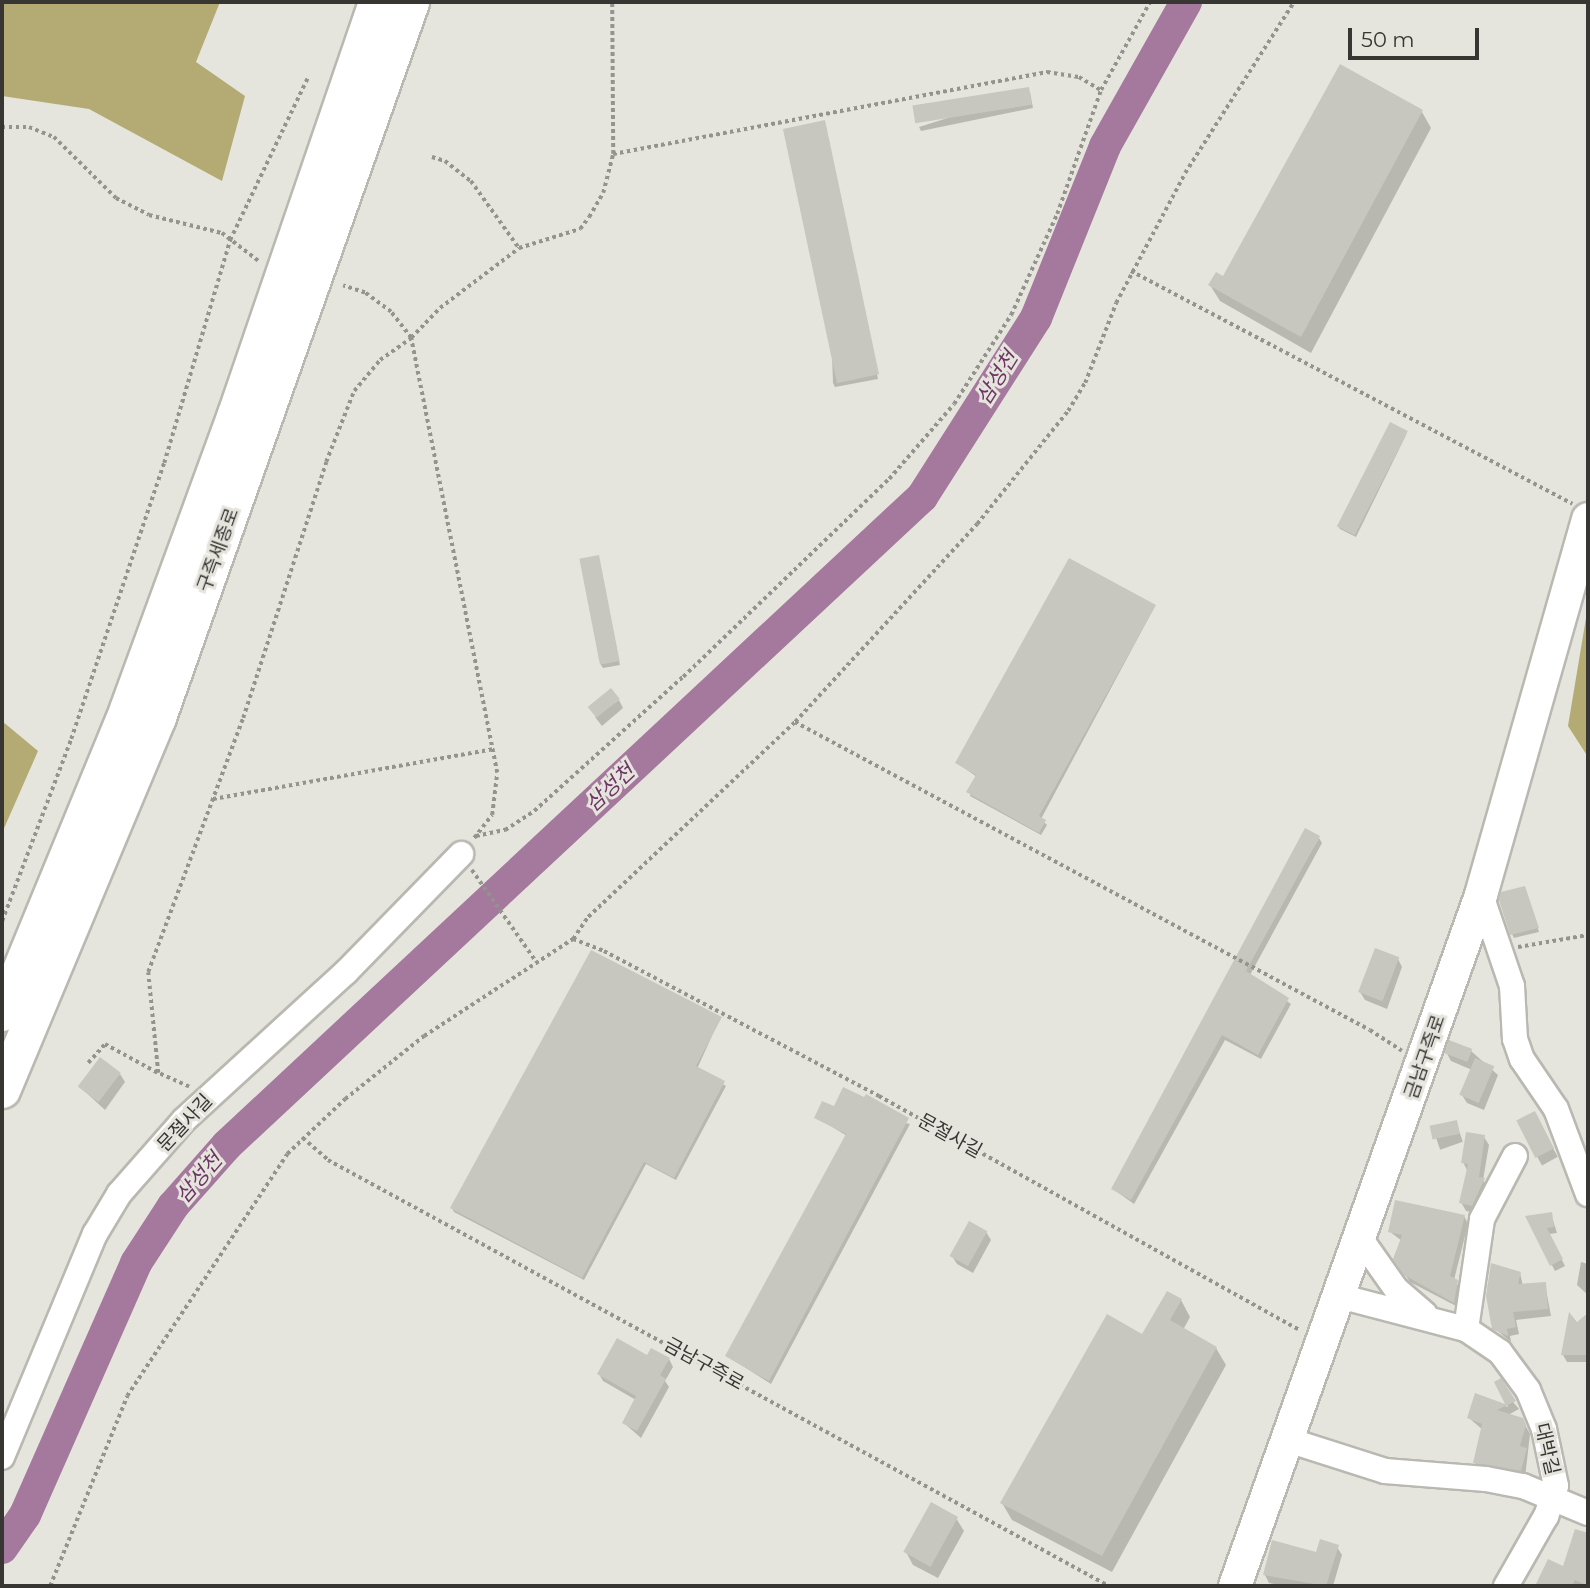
<!DOCTYPE html>
<html>
<head>
<meta charset="utf-8">
<style>
	body { margin:0 }
	#map { position:relative; width:1590px; height:1588px; overflow:hidden; background:#e6e5dd; font-family:Montserrat,"Noto Sans KR",sans-serif }
	div>[style] { position:absolute }
	.forest>* { inset:0; background:#b3ab73 }
	.shadow>* { inset:0; background:#0003; transform-origin:0 0 }
	.river>* { height:32px; margin:-16px; padding:0 16px; transform-origin:16px; border-radius:16px; background:#a5789d }
	.building>* { inset:0; background:#c7c6bf; transform-origin:0 0 }
	.path>* { height:3.5px; margin-top:-1.75px; transform-origin:0; background:repeating-linear-gradient(90deg,#94938d 0 3.5px,transparent 0 7px) }
	.roads { filter:drop-shadow(2px 0 #b9b8b1) drop-shadow(-2px 0 #b9b8b1) drop-shadow(0 2px #b9b8b1) drop-shadow(0 -2px #b9b8b1) }
	.minor>* { height:24px; margin:-12px; padding:0 12px; transform-origin:12px; border-radius:12px; background:#fff }
	.major>* { height:32px; margin:-16px; padding:0 16px; transform-origin:16px; border-radius:16px; background:#fff }
	.highway>* { height:35px; margin:-17.5px; padding:0 17.5px; transform-origin:17.5px; border-radius:17.5px; background:#fff }
	span { translate:-50% -50%; white-space:nowrap; text-align:center; line-height:1.15; -webkit-text-stroke:6px #e6e5dd; paint-order:stroke }
	.street-label { font-size:19px; color:#373633 }
	.water-label { font-size:21px; color:#6d3465; font-style:italic }
	.frame { position:absolute; inset:0; border:4px solid #373633; pointer-events:none }
	.scale { position:absolute; left:1348px; top:28px; width:131px; height:32px; box-sizing:border-box; border:4px solid #373633; border-top:0; padding-left:9px; font-size:21px; line-height:24px; white-space:nowrap; color:#373633; -webkit-text-stroke:5px #e6e5dd; paint-order:stroke }
</style>
</head>
<body>
<div id="map">
	<div class="forest">
		<div style="clip-path:polygon(2px 2px,220px 2px,196px 62px,245px 96px,222px 181px,89px 109px,2px 96px)"></div>
		<div style="clip-path:polygon(1588px 606px,1588px 757px,1568px 726px)"></div>
		<div style="clip-path:polygon(2px 721px,38px 751px,2px 833px)"></div>
	</div>
	<div class="shadow">
		<div style="clip-path:polygon(1030px 92px,1033px 108px,921px 131px,919px 127px)"></div>
		<div style="clip-path:polygon(1422px 112px,1431px 128px,1311px 353px,1220px 301px,1210px 285px,1224px 279px)"></div>
		<div style="clip-path:polygon(824px 121px,878px 379px,835px 387px,833px 383px)"></div>
		<div style="clip-path:polygon(1407px 433px,1356px 537px,1340px 529px,1338px 526px)"></div>
		<div style="clip-path:polygon(598px 557px,620px 665px,603px 668px,601px 665px)"></div>
		<div style="clip-path:polygon(1155px 606px,1041px 819px,1047px 825px,1041px 835px,970px 796px,977px 777px,957px 763px)"></div>
		<div style="clip-path:polygon(619px 700px,623px 708px,602px 726px,595px 717px)"></div>
		<div style="clip-path:polygon(1319px 838px,1322px 843px,1250px 975px,1291px 1004px,1261px 1059px,1225px 1040px,1134px 1204px,1113px 1189px)"></div>
		<div style="clip-path:polygon(1526px 891px,1539px 932px,1514px 938px,1512px 934px)"></div>
		<div style="clip-path:polygon(1398px 959px,1402px 967px,1387px 1009px,1365px 1000px,1360px 992px)"></div>
		<div style="clip-path:polygon(720px 1018px,697px 1069px,726px 1086px,676px 1180px,646px 1164px,584px 1280px,454px 1212px,452px 1208px)"></div>
		<div style="clip-path:polygon(1471px 1051px,1498px 1075px,1484px 1110px,1467px 1103px,1462px 1095px,1472px 1070px,1451px 1061px,1446px 1052px)"></div>
		<div style="clip-path:polygon(120px 1074px,125px 1082px,105px 1110px,80px 1087px)"></div>
		<div style="clip-path:polygon(834px 1108px,910px 1124px,771px 1384px,727px 1356px,847px 1136px,816px 1117px)"></div>
		<div style="left:1534px;top:1114px;width:49px;height:18px;rotate:61deg"></div>
		<div style="left:1456px;top:1122px;width:21px;height:24px;rotate:71deg"></div>
		<div style="clip-path:polygon(1484px 1137px,1489px 1145px,1483px 1180px,1488px 1188px,1477px 1213px,1466px 1211px,1461px 1202px,1468px 1172px,1463px 1162px)"></div>
		<div style="clip-path:polygon(1551px 1214px,1557px 1233px,1549px 1234px,1565px 1266px,1555px 1271px,1527px 1218px)"></div>
		<div style="clip-path:polygon(1464px 1216px,1468px 1224px,1454px 1280px,1461px 1289px,1458px 1307px,1410px 1282px,1400px 1267px,1402px 1241px,1389px 1231px)"></div>
		<div style="clip-path:polygon(986px 1232px,991px 1240px,973px 1273px,957px 1264px,952px 1256px)"></div>
		<div style="clip-path:polygon(1581px 1262px,1588px 1264px,1588px 1295px,1577px 1285px)"></div>
		<div style="clip-path:polygon(1520px 1273px,1523px 1286px,1545px 1284px,1551px 1316px,1516px 1320px,1519px 1334px,1510px 1336px,1511px 1342px,1494px 1328px)"></div>
		<div style="clip-path:polygon(1181px 1300px,1190px 1317px,1183px 1330px,1216px 1348px,1226px 1365px,1112px 1572px,1012px 1520px,1002px 1503px,1142px 1337px)"></div>
		<div style="clip-path:polygon(1585px 1317px,1588px 1362px,1567px 1362px,1563px 1355px)"></div>
		<div style="clip-path:polygon(648px 1357px,669px 1359px,673px 1367px,665px 1381px,669px 1387px,641px 1438px,624px 1423px,636px 1400px,603px 1381px,599px 1374px)"></div>
		<div style="clip-path:polygon(1496px 1382px,1519px 1409px,1508px 1415px,1522px 1419px,1530px 1434px,1525px 1478px,1480px 1471px,1475px 1463px,1483px 1430px,1469px 1418px,1476px 1396px,1508px 1407px)"></div>
		<div style="clip-path:polygon(956px 1518px,964px 1531px,938px 1578px,913px 1565px,906px 1552px)"></div>
		<div style="clip-path:polygon(1576px 1531px,1588px 1535px,1588px 1586px,1537px 1586px,1549px 1561px,1564px 1569px)"></div>
		<div style="clip-path:polygon(1337px 1547px,1342px 1555px,1333px 1586px,1285px 1586px,1269px 1583px,1265px 1575px)"></div>
	</div>
	<div class="river">
		<div style="left:2px;top:1548px;width:40px;rotate:-55.1deg"></div>
		<div style="left:25px;top:1515px;width:275px;rotate:-66.2deg"></div>
		<div style="left:136px;top:1263px;width:68px;rotate:-57deg"></div>
		<div style="left:173px;top:1206px;width:81px;rotate:-48.5deg"></div>
		<div style="left:227px;top:1145px;width:950px;rotate:-43deg"></div>
		<div style="left:922px;top:497px;width:212px;rotate:-57.5deg"></div>
		<div style="left:1036px;top:318px;width:185px;rotate:-68.1deg"></div>
		<div style="left:1105px;top:146px;width:165px;rotate:-60.6deg"></div>
	</div>
	<div class="building">
		<div style="clip-path:polygon(1340px 64px,1423px 110px,1301px 337px,1208px 285px,1216px 272px,1223px 276px)"></div>
		<div style="left:1029px;top:87px;width:18px;height:118px;rotate:81deg"></div>
		<div style="left:825px;top:120px;width:260px;height:43px;rotate:78deg"></div>
		<div style="left:1390px;top:422px;width:20px;height:117px;rotate:27deg"></div>
		<div style="left:599px;top:555px;width:108px;height:20px;rotate:79deg"></div>
		<div style="clip-path:polygon(1069px 558px,1156px 605px,1039px 816px,1046px 820px,1039px 833px,966px 792px,976px 775px,955px 763px)"></div>
		<div style="left:611px;top:688px;width:14px;height:30px;rotate:51deg"></div>
		<div style="clip-path:polygon(1305px 828px,1320px 836px,1246px 971px,1289px 998px,1258px 1055px,1222px 1035px,1131px 1200px,1111px 1189px)"></div>
		<div style="clip-path:polygon(1525px 886px,1539px 928px,1510px 935px,1499px 900px,1501px 892px)"></div>
		<div style="left:1375px;top:948px;width:26px;height:47px;rotate:21deg"></div>
		<div style="clip-path:polygon(591px 950px,722px 1017px,696px 1066px,725px 1081px,674px 1178px,644px 1162px,582px 1278px,450px 1208px)"></div>
		<div style="left:1449px;top:1040px;width:25px;height:14px;rotate:21deg"></div>
		<div style="left:100px;top:1057px;width:26px;height:37px;rotate:37deg"></div>
		<div style="left:1475px;top:1058px;width:21px;height:40px;rotate:23deg"></div>
		<div style="clip-path:polygon(843px 1087px,864px 1097px,866px 1094px,909px 1118px,769px 1381px,725px 1356px,846px 1134px,814px 1118px,822px 1101px,834px 1106px)"></div>
		<div style="left:1535px;top:1111px;width:42px;height:21px;rotate:63deg"></div>
		<div style="left:1457px;top:1120px;width:14px;height:28px;rotate:78deg"></div>
		<div style="clip-path:polygon(1466px 1132px,1485px 1135px,1479px 1177px,1485px 1178px,1472px 1206px,1459px 1203px,1468px 1164px,1461px 1163px)"></div>
		<div style="clip-path:polygon(1395px 1200px,1465px 1215px,1450px 1276px,1458px 1280px,1454px 1303px,1404px 1275px,1393px 1259px,1402px 1235px,1388px 1232px)"></div>
		<div style="clip-path:polygon(1552px 1212px,1554px 1227px,1547px 1228px,1563px 1259px,1550px 1266px,1525px 1216px)"></div>
		<div style="left:969px;top:1221px;width:21px;height:40px;rotate:29deg"></div>
		<div style="clip-path:polygon(1491px 1263px,1521px 1272px,1518px 1284px,1546px 1282px,1548px 1309px,1513px 1312px,1516px 1327px,1507px 1329px,1508px 1336px,1492px 1329px,1486px 1296px)"></div>
		<div style="clip-path:polygon(1167px 1291px,1182px 1299px,1170px 1320px,1217px 1347px,1102px 1556px,1000px 1503px,1107px 1314px,1142px 1334px)"></div>
		<div style="clip-path:polygon(1569px 1312px,1577px 1322px,1588px 1313px,1588px 1355px,1561px 1355px)"></div>
		<div style="clip-path:polygon(617px 1338px,647px 1355px,651px 1348px,670px 1358px,660px 1375px,666px 1379px,637px 1431px,622px 1423px,636px 1396px,597px 1374px)"></div>
		<div style="clip-path:polygon(1501px 1378px,1516px 1401px,1497px 1410px,1523px 1418px,1526px 1425px,1520px 1446px,1527px 1448px,1521px 1471px,1473px 1463px,1482px 1424px,1467px 1418px,1475px 1393px,1505px 1404px,1494px 1382px)"></div>
		<div style="left:931px;top:1502px;width:31px;height:57px;rotate:29deg"></div>
		<div style="clip-path:polygon(1575px 1529px,1588px 1533px,1588px 1586px,1575px 1580px,1572px 1586px,1535px 1586px,1548px 1559px,1563px 1566px)"></div>
		<div style="clip-path:polygon(1320px 1539px,1339px 1545px,1326px 1586px,1263px 1575px,1272px 1540px,1316px 1552px)"></div>
	</div>
	<div class="path">
		<div style="left:2px;top:127px;width:27px"></div>
		<div style="left:29px;top:127px;width:27px;rotate:22deg"></div>
		<div style="left:54px;top:137px;width:87px;rotate:44.5deg"></div>
		<div style="left:116px;top:198px;width:37px;rotate:27deg"></div>
		<div style="left:149px;top:215px;width:75px;rotate:13.9deg"></div>
		<div style="left:222px;top:233px;width:48px;rotate:37.3deg"></div>
		<div style="left:613px;top:154px;width:442px;rotate:-10.7deg"></div>
		<div style="left:1047px;top:72px;width:32px;rotate:9deg"></div>
		<div style="left:1079px;top:77px;width:26px;rotate:31deg"></div>
		<div style="left:432px;top:157px;width:14px;rotate:17deg"></div>
		<div style="left:445px;top:161px;width:33px;rotate:38deg"></div>
		<div style="left:471px;top:181px;width:82px;rotate:54.4deg"></div>
		<div style="left:1131px;top:271px;width:499px;rotate:27.8deg"></div>
		<div style="left:795px;top:722px;width:652px;rotate:28.18deg"></div>
		<div style="left:1370px;top:1030px;width:38px;rotate:33deg"></div>
		<div style="left:213px;top:799px;width:284px;rotate:-10.1deg"></div>
		<div style="left:476px;top:836px;width:30px;rotate:-12deg"></div>
		<div style="left:505px;top:830px;width:35px;rotate:-33deg"></div>
		<div style="left:534px;top:811px;width:200px;rotate:-42deg"></div>
		<div style="left:683px;top:677px;width:286px;rotate:-43.9deg"></div>
		<div style="left:889px;top:479px;width:99px;rotate:-49.1deg"></div>
		<div style="left:954px;top:404px;width:106px;rotate:-57.4deg"></div>
		<div style="left:1011px;top:315px;width:111px;rotate:-65.5deg"></div>
		<div style="left:1057px;top:214px;width:132px;rotate:-70.5deg"></div>
		<div style="left:1101px;top:90px;width:101px;rotate:-60.9deg"></div>
		<div style="left:474px;top:838px;width:29px;rotate:-52deg"></div>
		<div style="left:492px;top:815px;width:42px;rotate:-83.2deg"></div>
		<div style="left:497px;top:773px;width:443px;rotate:-101.2deg"></div>
		<div style="left:411px;top:338px;width:42px;rotate:-46deg"></div>
		<div style="left:440px;top:308px;width:99px;rotate:-37.2deg"></div>
		<div style="left:519px;top:248px;width:64px;rotate:-17.3deg"></div>
		<div style="left:580px;top:229px;width:15px;rotate:-53deg"></div>
		<div style="left:589px;top:217px;width:28px;rotate:-60deg"></div>
		<div style="left:603px;top:193px;width:40px;rotate:-75.6deg"></div>
		<div style="left:613px;top:154px;width:152px;rotate:-90.4deg"></div>
		<div style="left:472px;top:870px;width:113px;rotate:55deg"></div>
		<div style="left:2px;top:921px;width:195px;rotate:-69.2deg"></div>
		<div style="left:71px;top:739px;width:291px;rotate:-71.4deg"></div>
		<div style="left:164px;top:463px;width:233px;rotate:-73.5deg"></div>
		<div style="left:230px;top:240px;width:181px;rotate:-64.4deg"></div>
		<div style="left:573px;top:939px;width:33px;rotate:21deg"></div>
		<div style="left:604px;top:951px;width:311px;rotate:27.8deg"></div>
		<div style="left:879px;top:1096px;width:483px;rotate:29.1deg"></div>
		<div style="left:1518px;top:947px;width:71px;rotate:-9.7deg"></div>
		<div style="left:88px;top:1063px;width:25px;rotate:-48deg"></div>
		<div style="left:105px;top:1044px;width:60px;rotate:28.7deg"></div>
		<div style="left:189px;top:1087px;width:34px;rotate:-156deg"></div>
		<div style="left:158px;top:1073px;width:101px;rotate:-95.7deg"></div>
		<div style="left:148px;top:972px;width:271px;rotate:-69.5deg"></div>
		<div style="left:243px;top:718px;width:269px;rotate:-72deg"></div>
		<div style="left:326px;top:462px;width:76px;rotate:-68.5deg"></div>
		<div style="left:354px;top:391px;width:40px;rotate:-50deg"></div>
		<div style="left:380px;top:360px;width:38px;rotate:-35deg"></div>
		<div style="left:411px;top:338px;width:33px;rotate:-128deg"></div>
		<div style="left:391px;top:312px;width:32px;rotate:-144deg"></div>
		<div style="left:365px;top:293px;width:23px;rotate:-162deg"></div>
		<div style="left:303px;top:1138px;width:33px;rotate:41deg"></div>
		<div style="left:328px;top:1160px;width:890px;rotate:28.61deg"></div>
		<div style="left:50px;top:1586px;width:205px;rotate:-67.9deg"></div>
		<div style="left:127px;top:1396px;width:290px;rotate:-56.5deg"></div>
		<div style="left:287px;top:1154px;width:80px;rotate:-43.5deg"></div>
		<div style="left:345px;top:1099px;width:101px;rotate:-38.6deg"></div>
		<div style="left:424px;top:1036px;width:178px;rotate:-33.1deg"></div>
		<div style="left:573px;top:939px;width:27px;rotate:-56deg"></div>
		<div style="left:588px;top:917px;width:284px;rotate:-43.3deg"></div>
		<div style="left:795px;top:722px;width:269px;rotate:-47.4deg"></div>
		<div style="left:977px;top:524px;width:145px;rotate:-51.2deg"></div>
		<div style="left:1068px;top:411px;width:33px;rotate:-59deg"></div>
		<div style="left:1085px;top:383px;width:86px;rotate:-68.8deg"></div>
		<div style="left:1116px;top:303px;width:147px;rotate:-62deg"></div>
		<div style="left:1185px;top:173px;width:203px;rotate:-57.5deg"></div>
	</div>
	<div class="roads">
		<div class="minor">
			<div style="left:1481px;top:895px;width:96px;rotate:71.2deg"></div>
			<div style="left:1512px;top:986px;width:53px;rotate:86.8deg"></div>
			<div style="left:1515px;top:1039px;width:21px;rotate:71deg"></div>
			<div style="left:1522px;top:1059px;width:60px;rotate:55.8deg"></div>
			<div style="left:1556px;top:1109px;width:91px;rotate:69.4deg"></div>
			<div style="left:1360px;top:1238px;width:62px;rotate:54.8deg"></div>
			<div style="left:1396px;top:1289px;width:38px;rotate:41deg"></div>
			<div style="left:1339px;top:1296px;width:131px;rotate:14.6deg"></div>
			<div style="left:1466px;top:1329px;width:41px;rotate:34.1deg"></div>
			<div style="left:1500px;top:1352px;width:47px;rotate:53.6deg"></div>
			<div style="left:1528px;top:1390px;width:42px;rotate:67.7deg"></div>
			<div style="left:1544px;top:1429px;width:58px;rotate:78.1deg"></div>
			<div style="left:1556px;top:1486px;width:32px;rotate:108deg"></div>
			<div style="left:1546px;top:1516px;width:81px;rotate:119.7deg"></div>
			<div style="left:1466px;top:1329px;width:111px;rotate:-81.7deg"></div>
			<div style="left:1482px;top:1219px;width:71px;rotate:-62.4deg"></div>
			<div style="left:1288px;top:1440px;width:102px;rotate:17.7deg"></div>
			<div style="left:1385px;top:1471px;width:101px;rotate:4.5deg"></div>
			<div style="left:1486px;top:1479px;width:38px;rotate:11deg"></div>
			<div style="left:1523px;top:1486px;width:70px;rotate:22.6deg"></div>
			<div style="left:2px;top:1457px;width:242px;rotate:-67.4deg"></div>
			<div style="left:95px;top:1234px;width:47px;rotate:-59deg"></div>
			<div style="left:119px;top:1194px;width:98px;rotate:-48.7deg"></div>
			<div style="left:184px;top:1120px;width:219px;rotate:-42.4deg"></div>
			<div style="left:346px;top:972px;width:165px;rotate:-45.7deg"></div>
		</div>
		<div class="major">
			<div style="left:1235px;top:1586px;width:733px;rotate:-70.4deg"></div>
			<div style="left:1481px;top:895px;width:391px;rotate:-74.1deg"></div>
		</div>
		<div class="highway">
			<div style="left:2px;top:1013px;width:329px;rotate:-67.6deg"></div>
			<div style="left:127px;top:709px;width:314px;rotate:-69.9deg"></div>
			<div style="left:235px;top:414px;width:435px;rotate:-71.1deg"></div>
			<div style="left:2px;top:1090px;width:404px;rotate:-67.3deg"></div>
			<div style="left:158px;top:717px;width:758px;rotate:-70.51deg"></div>
		</div>
	</div>
	<div class="street-label">
		<span style="left:218px;top:550px;rotate:-70deg">구즉세종로</span>
		<span style="left:1425px;top:1057px;rotate:-71deg">금남구즉로</span>
		<span style="left:185px;top:1123px;rotate:-47deg">문절사길</span>
		<span style="left:950px;top:1136px;rotate:29deg">문절사길</span>
		<span style="left:704px;top:1364px;rotate:29deg">금남구즉로</span>
		<span style="left:1547px;top:1449px;rotate:77deg">대박길</span>
	</div>
	<div class="water-label">
		<span style="left:997px;top:378px;rotate:-58deg">삼성천</span>
		<span style="left:610px;top:788px;rotate:-43deg">삼성천</span>
		<span style="left:199px;top:1178px;rotate:-49deg">삼성천</span>
	</div>
	<div class="frame"></div>
	<div class="scale">50 m</div>
</div>
</body>
</html>
